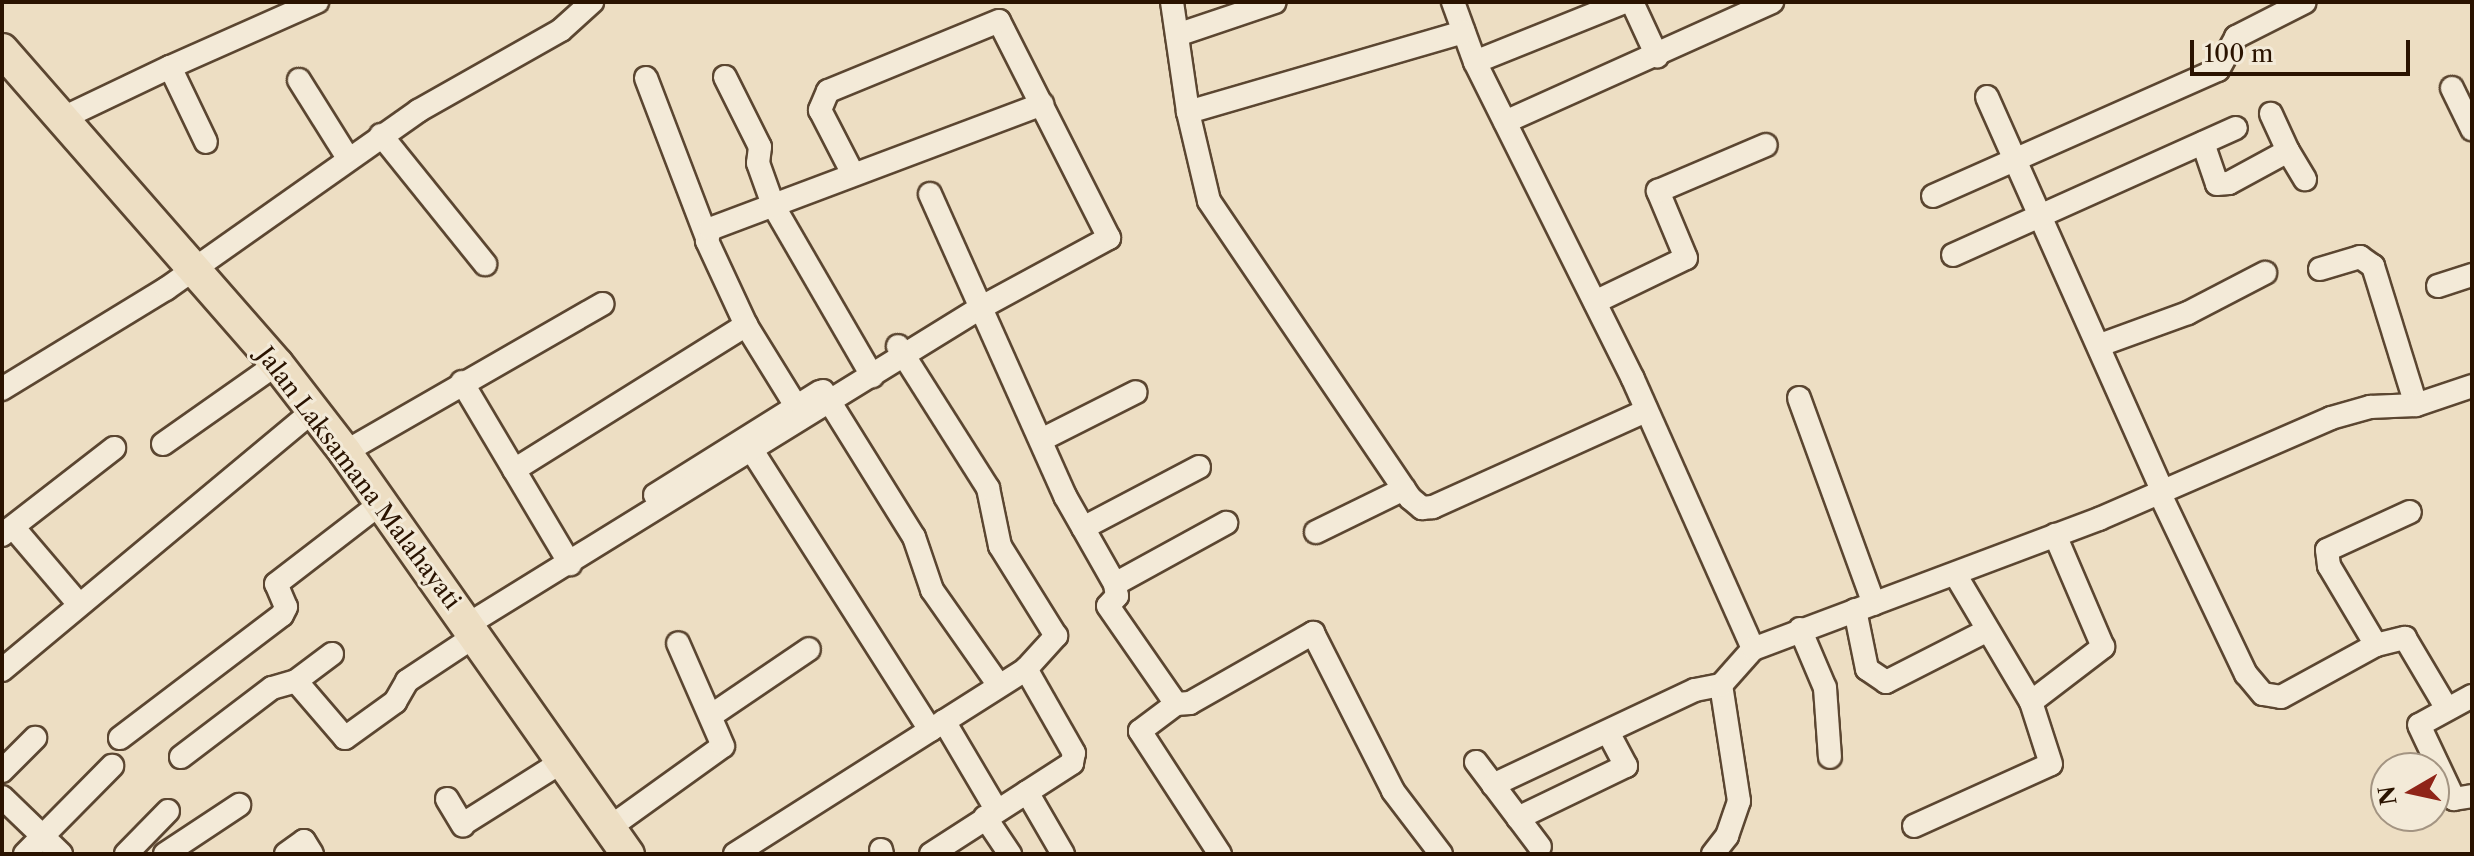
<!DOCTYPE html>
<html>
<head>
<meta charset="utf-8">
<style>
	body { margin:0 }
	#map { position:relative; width:2474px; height:856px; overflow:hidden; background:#eddec3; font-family:"Libre Caslon Text",serif }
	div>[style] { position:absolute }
	.roads { filter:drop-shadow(2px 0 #5b4631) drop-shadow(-2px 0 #5b4631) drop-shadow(0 2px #5b4631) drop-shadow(0 -2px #5b4631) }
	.minor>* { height:22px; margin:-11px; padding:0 11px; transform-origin:11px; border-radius:11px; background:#f3ead8 }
	.highway>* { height:32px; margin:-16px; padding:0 16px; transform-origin:16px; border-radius:16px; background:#eddec3 }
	span { translate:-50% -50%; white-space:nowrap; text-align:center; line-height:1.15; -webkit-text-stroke:6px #f3ead8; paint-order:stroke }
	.street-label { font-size:24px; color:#2a1300 }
	.frame { position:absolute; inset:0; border:4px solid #2a1300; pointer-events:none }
	.north { position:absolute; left:2370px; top:752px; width:80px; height:80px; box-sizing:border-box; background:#f3ead8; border:2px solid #a39482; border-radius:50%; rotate:261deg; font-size:22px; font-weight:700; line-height:32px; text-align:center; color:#2a1300 }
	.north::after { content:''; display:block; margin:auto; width:28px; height:36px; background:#8f2418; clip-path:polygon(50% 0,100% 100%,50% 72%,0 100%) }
	.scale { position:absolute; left:2190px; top:40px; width:220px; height:36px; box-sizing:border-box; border:4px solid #2a1300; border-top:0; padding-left:10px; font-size:24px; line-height:28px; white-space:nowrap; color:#2a1300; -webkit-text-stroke:6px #f3ead8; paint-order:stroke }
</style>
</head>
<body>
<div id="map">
	<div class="roads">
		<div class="minor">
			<div style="left:1172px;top:2px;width:111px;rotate:81.7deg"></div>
			<div style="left:1188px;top:112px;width:91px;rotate:76.7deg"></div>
			<div style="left:1209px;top:201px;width:359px;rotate:55.9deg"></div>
			<div style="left:1410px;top:498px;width:16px;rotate:40deg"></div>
			<div style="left:1422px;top:508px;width:11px;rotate:-5deg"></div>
			<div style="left:1433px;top:507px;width:234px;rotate:-24.3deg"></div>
			<div style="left:1453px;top:2px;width:64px;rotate:69.9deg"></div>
			<div style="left:1475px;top:62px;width:354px;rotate:63.5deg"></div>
			<div style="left:1633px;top:379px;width:295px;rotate:66deg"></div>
			<div style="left:1632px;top:2px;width:60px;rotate:65.2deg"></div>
			<div style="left:1177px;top:35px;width:103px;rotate:-18.6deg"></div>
			<div style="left:1475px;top:62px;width:161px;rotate:-21.9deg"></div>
			<div style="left:170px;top:67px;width:161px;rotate:-23.9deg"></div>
			<div style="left:725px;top:77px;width:78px;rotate:63.4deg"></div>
			<div style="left:760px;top:147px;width:16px;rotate:97deg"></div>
			<div style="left:758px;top:163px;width:45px;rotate:70.3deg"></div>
			<div style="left:773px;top:205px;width:198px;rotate:59.9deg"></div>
			<div style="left:646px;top:78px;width:171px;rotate:69.1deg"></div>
			<div style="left:299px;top:80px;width:92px;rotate:57.9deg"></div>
			<div style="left:2452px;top:88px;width:46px;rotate:64deg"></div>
			<div style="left:1987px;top:97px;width:430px;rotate:66deg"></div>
			<div style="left:1188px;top:112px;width:287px;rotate:-16.2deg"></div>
			<div style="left:63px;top:118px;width:119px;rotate:-25.5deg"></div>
			<div style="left:170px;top:67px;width:83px;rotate:64.4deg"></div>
			<div style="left:1505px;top:122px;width:293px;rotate:-24.2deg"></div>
			<div style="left:381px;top:135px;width:166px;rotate:51.1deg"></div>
			<div style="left:2203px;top:143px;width:43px;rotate:71.1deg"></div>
			<div style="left:2217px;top:184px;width:12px;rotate:-5deg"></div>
			<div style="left:2229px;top:183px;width:67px;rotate:-28.5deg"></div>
			<div style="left:2288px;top:151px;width:41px;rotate:-114.7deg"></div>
			<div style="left:2288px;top:151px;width:33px;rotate:59deg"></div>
			<div style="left:930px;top:194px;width:331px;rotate:65.9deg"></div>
			<div style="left:1065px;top:496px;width:101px;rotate:60.4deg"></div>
			<div style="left:1115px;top:584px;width:12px;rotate:81deg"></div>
			<div style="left:1117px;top:596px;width:13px;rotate:132deg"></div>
			<div style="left:1108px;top:606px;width:119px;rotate:55.2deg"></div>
			<div style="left:1176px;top:704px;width:14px;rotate:-4deg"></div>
			<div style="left:1190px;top:703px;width:142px;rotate:-29.6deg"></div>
			<div style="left:1313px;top:633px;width:177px;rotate:63.1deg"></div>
			<div style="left:1393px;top:791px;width:79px;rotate:52.7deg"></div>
			<div style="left:1933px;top:196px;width:312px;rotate:-23.9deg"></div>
			<div style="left:2218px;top:70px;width:38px;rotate:-61deg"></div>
			<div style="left:2236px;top:37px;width:77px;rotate:-26.9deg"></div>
			<div style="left:1953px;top:255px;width:310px;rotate:-24.2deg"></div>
			<div style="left:2320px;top:269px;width:42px;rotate:-16.7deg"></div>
			<div style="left:2360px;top:257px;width:16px;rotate:35deg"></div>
			<div style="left:2373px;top:266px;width:145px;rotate:72.8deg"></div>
			<div style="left:2438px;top:286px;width:36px;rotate:-18deg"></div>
			<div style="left:1595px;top:302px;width:101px;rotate:-25.8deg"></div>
			<div style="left:1686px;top:258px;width:73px;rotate:-112.7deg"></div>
			<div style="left:1658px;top:191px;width:117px;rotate:-23.1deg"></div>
			<div style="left:2100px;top:345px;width:94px;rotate:-20deg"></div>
			<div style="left:2188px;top:313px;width:87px;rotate:-27.5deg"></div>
			<div style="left:462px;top:382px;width:212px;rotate:59.3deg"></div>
			<div style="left:2px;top:389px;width:192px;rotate:-31.4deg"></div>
			<div style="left:166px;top:289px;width:309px;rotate:-35.2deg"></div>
			<div style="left:418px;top:111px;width:164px;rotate:-29.5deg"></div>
			<div style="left:561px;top:30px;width:42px;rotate:-42.1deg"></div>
			<div style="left:823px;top:391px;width:172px;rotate:58.1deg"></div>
			<div style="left:914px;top:537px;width:56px;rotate:71.2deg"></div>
			<div style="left:932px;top:590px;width:115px;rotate:54.9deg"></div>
			<div style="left:1799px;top:398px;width:219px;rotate:70deg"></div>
			<div style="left:796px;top:406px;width:95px;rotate:-121.7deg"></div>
			<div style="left:746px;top:325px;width:93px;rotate:-114.9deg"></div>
			<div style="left:707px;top:241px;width:12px;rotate:-76deg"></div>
			<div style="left:710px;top:229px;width:355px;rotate:-20.6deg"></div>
			<div style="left:1041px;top:440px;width:106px;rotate:-26.8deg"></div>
			<div style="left:746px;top:441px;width:343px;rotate:57.5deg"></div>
			<div style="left:163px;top:444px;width:139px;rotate:-35.1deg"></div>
			<div style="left:345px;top:452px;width:297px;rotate:-29.9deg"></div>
			<div style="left:514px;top:470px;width:274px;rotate:-32deg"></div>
			<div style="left:2159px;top:492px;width:202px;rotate:64.5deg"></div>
			<div style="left:2246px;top:674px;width:26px;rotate:50deg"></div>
			<div style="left:2263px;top:694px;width:18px;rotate:9deg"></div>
			<div style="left:2281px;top:697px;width:108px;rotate:-28.7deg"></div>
			<div style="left:2376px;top:645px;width:30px;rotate:-14deg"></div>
			<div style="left:2405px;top:638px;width:80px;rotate:59.3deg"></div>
			<div style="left:655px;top:495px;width:195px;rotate:-32deg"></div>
			<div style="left:13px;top:527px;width:100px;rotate:49.5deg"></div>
			<div style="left:1083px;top:528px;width:131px;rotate:-27.7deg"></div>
			<div style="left:1316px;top:532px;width:98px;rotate:-26deg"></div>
			<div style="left:2px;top:535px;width:142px;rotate:-37.8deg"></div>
			<div style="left:1955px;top:574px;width:149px;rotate:59.3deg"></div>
			<div style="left:1115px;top:584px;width:127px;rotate:-28.8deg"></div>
			<div style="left:1855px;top:610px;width:60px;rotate:78.5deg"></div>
			<div style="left:1867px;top:669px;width:23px;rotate:34deg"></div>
			<div style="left:1886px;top:682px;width:114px;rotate:-27deg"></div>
			<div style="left:467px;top:625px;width:603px;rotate:-31.71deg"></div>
			<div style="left:980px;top:308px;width:147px;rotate:-28.5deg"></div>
			<div style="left:1109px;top:238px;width:243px;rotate:-116.9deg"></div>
			<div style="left:999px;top:21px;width:185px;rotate:157.7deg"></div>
			<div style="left:828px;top:91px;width:21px;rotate:113deg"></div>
			<div style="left:820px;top:110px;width:70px;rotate:62.7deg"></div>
			<div style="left:1800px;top:629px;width:64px;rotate:67deg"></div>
			<div style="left:1825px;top:688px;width:69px;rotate:85.9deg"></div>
			<div style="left:2376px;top:645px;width:92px;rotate:-120.7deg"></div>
			<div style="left:2329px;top:566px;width:16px;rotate:-97deg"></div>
			<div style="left:2327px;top:550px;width:91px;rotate:-24.6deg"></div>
			<div style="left:2px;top:670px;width:405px;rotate:-39.8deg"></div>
			<div style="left:296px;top:681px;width:75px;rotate:49.3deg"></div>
			<div style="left:345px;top:738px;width:62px;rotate:-35.8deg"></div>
			<div style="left:395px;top:702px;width:24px;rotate:-60deg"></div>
			<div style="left:407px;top:681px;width:82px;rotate:-33.5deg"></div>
			<div style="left:2472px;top:696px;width:60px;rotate:151.3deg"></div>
			<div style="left:2419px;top:725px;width:82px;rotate:64.7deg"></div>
			<div style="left:2454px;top:799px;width:18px;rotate:-9deg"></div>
			<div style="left:1176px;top:704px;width:45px;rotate:143.1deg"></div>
			<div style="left:1140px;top:731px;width:147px;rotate:57deg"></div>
			<div style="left:712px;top:715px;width:117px;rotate:-34.2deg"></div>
			<div style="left:944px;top:721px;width:102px;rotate:59.4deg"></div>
			<div style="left:120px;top:738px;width:203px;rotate:-37.2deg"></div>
			<div style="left:282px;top:615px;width:9px;rotate:-63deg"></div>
			<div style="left:286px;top:607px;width:25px;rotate:-113deg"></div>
			<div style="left:276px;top:584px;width:133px;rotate:-37.6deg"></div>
			<div style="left:181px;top:757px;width:114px;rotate:-37.2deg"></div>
			<div style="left:272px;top:688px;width:25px;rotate:-16deg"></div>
			<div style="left:296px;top:681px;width:45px;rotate:-36.9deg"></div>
			<div style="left:1476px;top:762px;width:106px;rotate:53deg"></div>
			<div style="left:2px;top:771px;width:47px;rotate:-45deg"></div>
			<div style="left:1493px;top:785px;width:223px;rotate:-25.2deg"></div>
			<div style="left:1695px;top:690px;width:26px;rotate:-11deg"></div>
			<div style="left:1027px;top:792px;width:72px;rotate:59.9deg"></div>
			<div style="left:2px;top:797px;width:82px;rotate:44deg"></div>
			<div style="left:447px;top:799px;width:31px;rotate:59deg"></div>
			<div style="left:985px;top:817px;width:45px;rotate:56deg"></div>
			<div style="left:1518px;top:818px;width:120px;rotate:-25.7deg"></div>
			<div style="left:1626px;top:766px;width:38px;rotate:-118deg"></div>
			<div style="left:463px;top:824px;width:118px;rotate:-32.2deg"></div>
			<div style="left:1914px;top:826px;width:150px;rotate:-24.3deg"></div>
			<div style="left:2051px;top:764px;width:65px;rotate:-107.9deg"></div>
			<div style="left:2031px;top:702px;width:91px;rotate:-37.4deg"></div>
			<div style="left:2103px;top:647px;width:122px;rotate:-113.2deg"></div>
			<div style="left:609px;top:828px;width:140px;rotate:-35.7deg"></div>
			<div style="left:723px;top:746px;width:112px;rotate:-113.6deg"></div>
			<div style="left:881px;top:850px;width:4px;rotate:76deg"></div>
			<div style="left:25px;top:854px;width:124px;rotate:-45.3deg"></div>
			<div style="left:126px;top:854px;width:60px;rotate:-45.7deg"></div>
			<div style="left:165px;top:854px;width:89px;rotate:-33.5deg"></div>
			<div style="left:286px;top:854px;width:22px;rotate:-36deg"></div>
			<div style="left:304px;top:841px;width:15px;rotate:58deg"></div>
			<div style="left:735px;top:854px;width:345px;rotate:-32.4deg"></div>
			<div style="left:1026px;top:669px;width:45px;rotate:-47.7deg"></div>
			<div style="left:1056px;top:636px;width:106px;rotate:-121.9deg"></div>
			<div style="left:1000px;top:546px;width:59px;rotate:-101.7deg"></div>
			<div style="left:988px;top:488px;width:168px;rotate:-122.4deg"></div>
			<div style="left:931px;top:854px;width:168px;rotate:-32.8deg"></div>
			<div style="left:1072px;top:763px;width:10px;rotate:-79deg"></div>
			<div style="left:1074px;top:753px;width:97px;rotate:-119.7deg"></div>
			<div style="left:1713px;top:854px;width:23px;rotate:-52deg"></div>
			<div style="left:1727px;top:836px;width:37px;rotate:-71deg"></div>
			<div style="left:1739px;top:801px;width:117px;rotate:-98.8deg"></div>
			<div style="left:1721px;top:685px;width:48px;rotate:-48.4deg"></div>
			<div style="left:1753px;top:649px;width:370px;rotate:-20.6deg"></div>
			<div style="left:2099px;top:519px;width:253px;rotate:-23.5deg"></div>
			<div style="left:2331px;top:418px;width:41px;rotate:-15.8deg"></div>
			<div style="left:2370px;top:407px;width:46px;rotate:-2.5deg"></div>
			<div style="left:2416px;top:405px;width:59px;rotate:-18.7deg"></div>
		</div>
		<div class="highway">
			<div style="left:2px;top:50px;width:417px;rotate:48.8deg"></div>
			<div style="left:277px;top:364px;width:111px;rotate:52.3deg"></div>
			<div style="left:345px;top:452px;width:492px;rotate:54.9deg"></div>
		</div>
	</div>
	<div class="street-label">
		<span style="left:359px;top:478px;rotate:53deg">Jalan Laksamana Malahayati</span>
	</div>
	<div class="frame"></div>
	<div class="north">N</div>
	<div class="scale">100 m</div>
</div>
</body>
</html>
